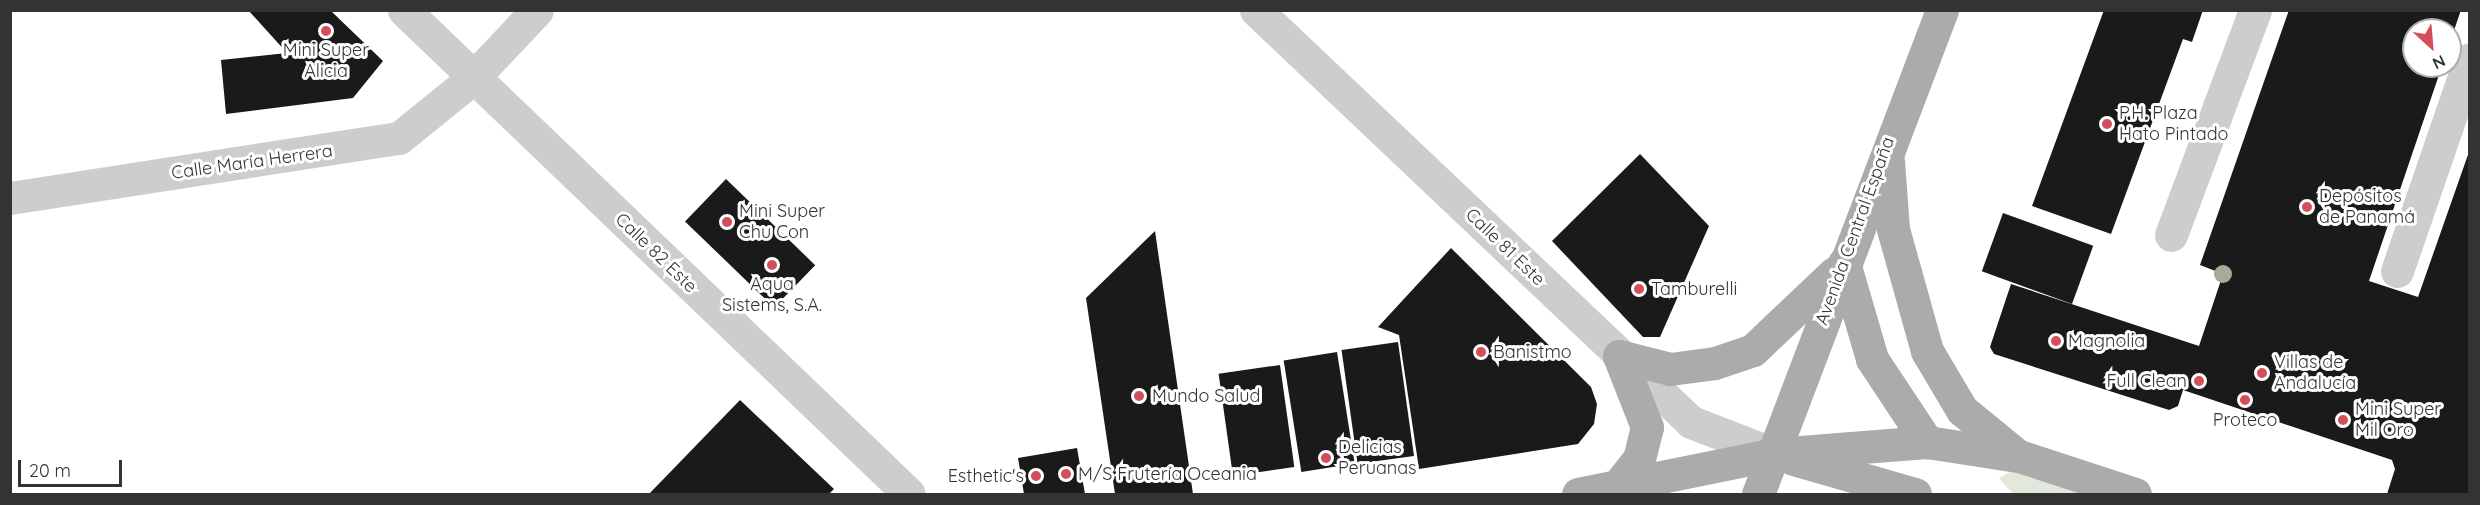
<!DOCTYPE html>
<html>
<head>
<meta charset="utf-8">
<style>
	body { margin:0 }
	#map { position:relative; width:2480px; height:505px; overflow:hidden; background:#fff; font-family:Quicksand,sans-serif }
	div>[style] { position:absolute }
	.green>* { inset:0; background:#e3e8dd }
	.building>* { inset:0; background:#1a1a1a; transform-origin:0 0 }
	.minor>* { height:33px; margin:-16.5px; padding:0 16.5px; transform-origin:16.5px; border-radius:16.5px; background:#cdcdcd }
	.major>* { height:33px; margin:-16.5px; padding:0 16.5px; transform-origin:16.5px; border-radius:16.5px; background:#ababab }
	.trees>* { width:18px; height:18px; margin:-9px; border-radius:50%; background:#a3ad99 }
	.dots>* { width:16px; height:16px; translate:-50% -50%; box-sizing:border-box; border:3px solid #fff; border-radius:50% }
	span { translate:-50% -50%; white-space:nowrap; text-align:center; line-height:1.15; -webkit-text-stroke:6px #fff; paint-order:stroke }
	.poi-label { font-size:18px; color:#333 }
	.left { translate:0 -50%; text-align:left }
	.right { translate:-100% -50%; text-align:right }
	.street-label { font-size:18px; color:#333 }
	.frame { position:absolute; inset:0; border:12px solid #333; pointer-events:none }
	.north { position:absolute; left:2402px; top:18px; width:60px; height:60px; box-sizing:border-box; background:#fff; border:2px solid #adadad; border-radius:50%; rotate:154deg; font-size:16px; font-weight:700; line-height:24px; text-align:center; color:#333 }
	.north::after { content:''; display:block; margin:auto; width:21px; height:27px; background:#d14e5a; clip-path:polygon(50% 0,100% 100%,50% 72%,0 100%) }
	.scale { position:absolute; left:18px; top:460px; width:104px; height:27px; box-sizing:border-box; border:3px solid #333; border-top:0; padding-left:8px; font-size:18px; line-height:21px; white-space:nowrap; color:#333; -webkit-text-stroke:4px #fff; paint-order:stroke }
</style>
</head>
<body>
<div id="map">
	<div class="green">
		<div style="clip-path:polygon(2012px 471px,2094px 494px,2013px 494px,1999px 478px)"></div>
	</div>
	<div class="building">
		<div style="clip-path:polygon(248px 10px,330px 10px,383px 61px,353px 98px,226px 114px,221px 60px,287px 53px)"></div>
		<div style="clip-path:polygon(2104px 10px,2203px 10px,2192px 42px,2183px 39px,2111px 234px,2032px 206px)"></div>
		<div style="clip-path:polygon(2289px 10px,2461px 10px,2450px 42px,2450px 30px,2414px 30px,2414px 66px,2442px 66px,2369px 281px,2418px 297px,2470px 149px,2470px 494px,2387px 494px,2395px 469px,2392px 460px,2183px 390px,2178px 406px,2169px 410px,1994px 354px,1990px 347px,2011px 284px,2199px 346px,2223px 274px,2200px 265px)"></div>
		<div style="clip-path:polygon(1640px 154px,1709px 226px,1660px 337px,1643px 337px,1552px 241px)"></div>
		<div style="left:726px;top:179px;width:124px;height:59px;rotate:44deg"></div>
		<div style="left:2003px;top:213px;width:96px;height:62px;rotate:20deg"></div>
		<div style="clip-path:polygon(1155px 231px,1193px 494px,1115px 494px,1086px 298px)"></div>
		<div style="clip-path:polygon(1451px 248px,1591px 387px,1597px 404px,1594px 424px,1578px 444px,1419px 469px,1399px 335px,1378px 327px)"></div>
		<div style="left:1398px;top:342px;width:115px;height:57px;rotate:82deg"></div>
		<div style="left:1337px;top:352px;width:113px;height:54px;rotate:81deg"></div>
		<div style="left:1280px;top:365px;width:103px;height:62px;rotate:82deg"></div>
		<div style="clip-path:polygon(740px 400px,834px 489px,829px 494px,649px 494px)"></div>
		<div style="clip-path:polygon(1077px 448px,1085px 494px,1024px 494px,1018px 458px)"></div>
	</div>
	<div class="minor">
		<div style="left:404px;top:10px;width:699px;rotate:43.78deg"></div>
		<div style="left:1256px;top:10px;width:599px;rotate:43.44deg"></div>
		<div style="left:1691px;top:422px;width:89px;rotate:21.1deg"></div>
		<div style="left:10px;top:198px;width:394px;rotate:-8.8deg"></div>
		<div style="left:399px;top:138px;width:95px;rotate:-39deg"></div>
		<div style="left:473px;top:78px;width:93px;rotate:-46.7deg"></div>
		<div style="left:2171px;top:235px;width:240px;rotate:-69.5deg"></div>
		<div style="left:2397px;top:271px;width:224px;rotate:-71deg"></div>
	</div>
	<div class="major">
		<div style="left:1888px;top:161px;width:68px;rotate:85.8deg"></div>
		<div style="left:1893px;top:229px;width:127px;rotate:74.4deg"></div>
		<div style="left:1927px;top:351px;width:69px;rotate:59.3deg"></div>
		<div style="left:1962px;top:410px;width:71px;rotate:39.3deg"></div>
		<div style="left:1844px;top:263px;width:100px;rotate:73.7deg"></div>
		<div style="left:1872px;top:359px;width:100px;rotate:56.5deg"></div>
		<div style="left:1619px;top:356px;width:53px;rotate:14.3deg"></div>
		<div style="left:1670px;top:369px;width:45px;rotate:-7.6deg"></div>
		<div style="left:1715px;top:363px;width:40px;rotate:-18.9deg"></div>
		<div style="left:1753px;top:350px;width:112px;rotate:-43.5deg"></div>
		<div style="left:1793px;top:459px;width:127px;rotate:16deg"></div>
		<div style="left:1616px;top:488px;width:37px;rotate:-52deg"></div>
		<div style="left:1639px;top:459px;width:33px;rotate:-76deg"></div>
		<div style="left:1647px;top:427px;width:76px;rotate:-111.5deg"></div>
		<div style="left:1578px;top:494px;width:200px;rotate:-11.5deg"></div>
		<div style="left:1774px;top:454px;width:153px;rotate:-4.5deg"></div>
		<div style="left:1927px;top:442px;width:93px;rotate:8.7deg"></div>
		<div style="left:2019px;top:456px;width:122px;rotate:18.1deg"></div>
		<div style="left:1758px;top:494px;width:518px;rotate:-69.18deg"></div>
	</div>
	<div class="trees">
		<div style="left:2223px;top:274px"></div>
	</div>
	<div class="dots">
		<div style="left:326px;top:31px;background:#d14e5a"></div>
		<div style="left:2107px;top:124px;background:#d14e5a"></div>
		<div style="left:2307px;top:207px;background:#d14e5a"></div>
		<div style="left:727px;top:222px;background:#d14e5a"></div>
		<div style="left:772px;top:265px;background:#d14e5a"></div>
		<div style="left:1639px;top:289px;background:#d14e5a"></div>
		<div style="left:2056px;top:341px;background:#d14e5a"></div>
		<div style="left:1481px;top:352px;background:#d14e5a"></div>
		<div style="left:2262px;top:373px;background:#d14e5a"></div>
		<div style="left:2199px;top:381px;background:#d14e5a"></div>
		<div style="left:1139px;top:396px;background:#d14e5a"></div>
		<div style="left:2245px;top:400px;background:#d14e5a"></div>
		<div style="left:2343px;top:420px;background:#d14e5a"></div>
		<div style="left:1326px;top:458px;background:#d14e5a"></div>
		<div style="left:1066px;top:474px;background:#d14e5a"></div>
		<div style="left:1036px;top:476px;background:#d14e5a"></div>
	</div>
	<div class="poi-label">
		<span style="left:326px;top:61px">Mini Super<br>Alicia</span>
		<span class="left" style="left:2119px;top:124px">P.H. Plaza<br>Hato Pintado</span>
		<span class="left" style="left:2319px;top:207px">Depósitos<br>de Panamá</span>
		<span class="left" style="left:739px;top:222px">Mini Super<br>Chu Con</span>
		<span style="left:772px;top:295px">Aqua<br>Sistems, S.A.</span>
		<span class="left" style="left:1651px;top:289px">Tamburelli</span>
		<span class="left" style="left:2068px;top:341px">Magnolia</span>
		<span class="left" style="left:1493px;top:352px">Banistmo</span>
		<span class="left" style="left:2274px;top:373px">Villas de<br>Andalucía</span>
		<span class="right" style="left:2187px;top:381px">Full Clean</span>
		<span class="left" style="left:1152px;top:396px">Mundo Salud</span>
		<span class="left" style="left:2355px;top:420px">Mini Super<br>Mil Oro</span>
		<span style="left:2245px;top:420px">Proteco</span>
		<span class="left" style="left:1338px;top:458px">Delicias<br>Peruanas</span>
		<span class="left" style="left:1078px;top:474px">M/S Frutería Oceania</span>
		<span class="right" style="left:1024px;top:476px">Esthetic's</span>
	</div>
	<div class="street-label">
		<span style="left:252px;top:162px;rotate:-8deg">Calle María Herrera</span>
		<span style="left:1855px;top:231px;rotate:-70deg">Avenida Central España</span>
		<span style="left:1505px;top:247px;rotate:44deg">Calle 81 Este</span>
		<span style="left:656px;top:253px;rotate:44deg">Calle 82 Este</span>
	</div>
	<div class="frame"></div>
	<div class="north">N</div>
	<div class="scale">20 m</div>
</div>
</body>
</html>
